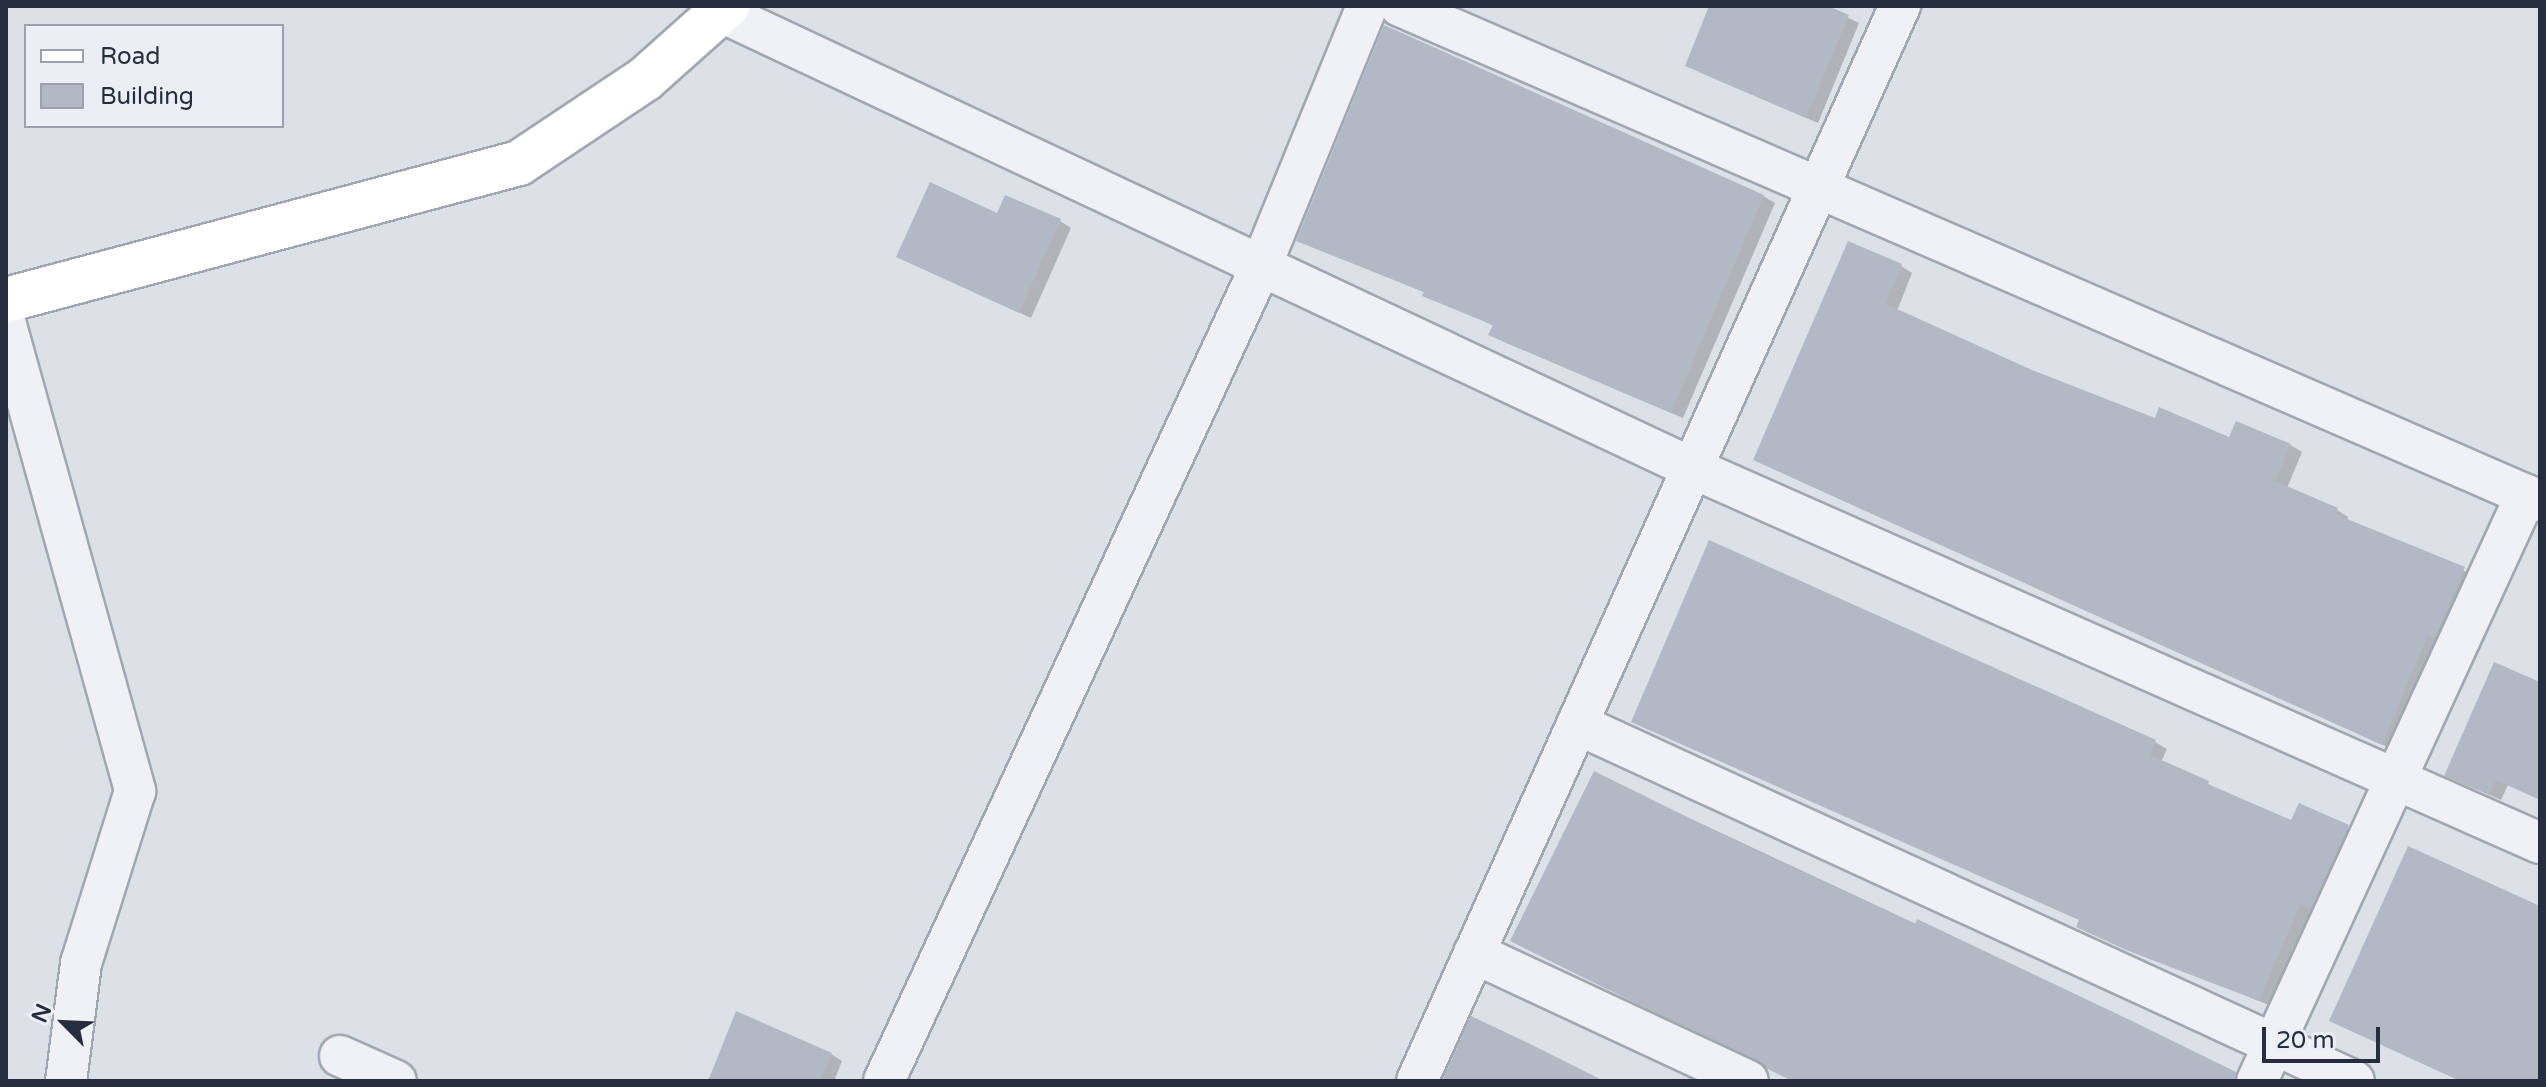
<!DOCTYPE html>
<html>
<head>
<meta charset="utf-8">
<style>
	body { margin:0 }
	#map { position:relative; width:2546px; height:1087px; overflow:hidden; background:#dce0e7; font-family:"Varela Round",sans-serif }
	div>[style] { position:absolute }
	.shadow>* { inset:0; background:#0003 }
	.building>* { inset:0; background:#b3b9c4 }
	.roads { filter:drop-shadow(2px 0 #a1a7b1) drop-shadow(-2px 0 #a1a7b1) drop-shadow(0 2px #a1a7b1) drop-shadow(0 -2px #a1a7b1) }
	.street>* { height:40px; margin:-20px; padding:0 20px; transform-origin:20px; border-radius:20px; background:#eff1f5 }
	.secondary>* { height:44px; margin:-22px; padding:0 22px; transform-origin:22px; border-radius:22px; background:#fff }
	span { translate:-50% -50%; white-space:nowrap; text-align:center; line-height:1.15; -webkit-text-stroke:6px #ebeff5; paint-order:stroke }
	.frame { position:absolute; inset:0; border:8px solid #252d3e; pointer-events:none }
	.legend { position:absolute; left:24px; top:24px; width:260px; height:104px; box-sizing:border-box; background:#ebeff5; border:2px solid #9ca1ac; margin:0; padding:10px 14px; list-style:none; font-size:24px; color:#252d3e }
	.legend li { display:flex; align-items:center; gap:16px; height:40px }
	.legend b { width:40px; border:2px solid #9ca1ac }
	.north { position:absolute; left:24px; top:983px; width:80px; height:80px; -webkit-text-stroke:6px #ebeff5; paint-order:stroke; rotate:294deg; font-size:22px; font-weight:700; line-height:32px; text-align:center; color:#252d3e }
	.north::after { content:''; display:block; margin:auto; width:28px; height:36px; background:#252d3e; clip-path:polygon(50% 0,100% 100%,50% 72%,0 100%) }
	.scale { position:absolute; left:2262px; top:1027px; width:118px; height:36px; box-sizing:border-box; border:4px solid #252d3e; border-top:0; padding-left:10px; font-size:24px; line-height:28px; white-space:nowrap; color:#252d3e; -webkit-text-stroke:6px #ebeff5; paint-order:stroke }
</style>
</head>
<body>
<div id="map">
	<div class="shadow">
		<div style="clip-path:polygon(1711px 6px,1824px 6px,1859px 23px,1818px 123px,1699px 72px)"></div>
		<div style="clip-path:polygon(1763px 196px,1775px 203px,1683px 418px,1502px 341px,1494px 326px,1426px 293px,1298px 240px)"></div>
		<div style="clip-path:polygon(998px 215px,1060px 221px,1071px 228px,1031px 318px,910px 262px)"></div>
		<div style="clip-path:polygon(1901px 266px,1912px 273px,1897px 311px,2032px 372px,2156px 420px,2230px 440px,2290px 445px,2302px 452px,2287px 488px,2337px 510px,2348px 517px,2347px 521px,2476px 576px,2394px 750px,1767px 466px)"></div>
		<div style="clip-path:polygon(2540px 685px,2540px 799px,2508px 785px,2501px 800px,2458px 781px)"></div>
		<div style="clip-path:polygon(2155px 742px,2167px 749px,2161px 762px,2219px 791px,2292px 823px,2300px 806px,2360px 834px,2323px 914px,2313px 909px,2271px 1006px,2078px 926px)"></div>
		<div style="clip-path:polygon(1595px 774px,2235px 1073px,2247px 1080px,1795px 1081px)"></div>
		<div style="clip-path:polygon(831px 1054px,842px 1061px,834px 1081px,710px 1081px)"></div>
	</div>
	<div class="building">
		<div style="clip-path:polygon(1709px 6px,1828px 6px,1849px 15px,1806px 118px,1685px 66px)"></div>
		<div style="clip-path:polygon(1384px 25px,1764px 195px,1671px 413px,1488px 335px,1493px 325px,1422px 296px,1424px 292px,1296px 241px)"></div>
		<div style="clip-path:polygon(930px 182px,997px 213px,1005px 195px,1061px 219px,1019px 313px,896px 257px)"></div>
		<div style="clip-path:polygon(1848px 241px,1902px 264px,1886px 304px,2032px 370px,2155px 418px,2159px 407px,2229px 437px,2236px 421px,2291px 444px,2275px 481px,2338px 508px,2335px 514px,2465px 567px,2435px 638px,2428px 635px,2382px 745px,1753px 460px)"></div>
		<div style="clip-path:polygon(1709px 540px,2156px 740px,2150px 755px,2209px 781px,2208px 784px,2291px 820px,2299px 803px,2349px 825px,2311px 909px,2300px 904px,2259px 1001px,2126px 950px,2076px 927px,2079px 920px,1631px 722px)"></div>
		<div style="clip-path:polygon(2494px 662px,2540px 682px,2540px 800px,2496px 780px,2489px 795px,2444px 776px)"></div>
		<div style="clip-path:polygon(1594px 771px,1756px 851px,1915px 924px,1917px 919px,2134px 1022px,2236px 1072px,2234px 1081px,1792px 1081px,1510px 941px)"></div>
		<div style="clip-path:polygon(2408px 846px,2540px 906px,2540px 1081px,2460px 1081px,2329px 1021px)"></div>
		<div style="clip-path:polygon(736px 1011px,832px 1053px,820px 1081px,708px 1081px)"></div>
		<div style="clip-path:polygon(1471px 1016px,1526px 1042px,1604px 1081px,1442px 1081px)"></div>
	</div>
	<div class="roads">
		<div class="street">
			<div style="left:1400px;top:6px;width:1243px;rotate:23.47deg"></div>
			<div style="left:721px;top:12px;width:1073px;rotate:25.16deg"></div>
			<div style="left:1692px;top:468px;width:927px;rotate:23.86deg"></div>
			<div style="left:6px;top:325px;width:484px;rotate:74.5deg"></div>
			<div style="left:135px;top:791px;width:180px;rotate:107.4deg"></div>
			<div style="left:81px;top:963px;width:119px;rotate:97.2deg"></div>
			<div style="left:1577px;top:724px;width:855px;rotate:24.68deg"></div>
			<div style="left:1474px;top:953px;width:302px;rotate:25deg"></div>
			<div style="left:340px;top:1056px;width:61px;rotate:24.1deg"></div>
			<div style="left:884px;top:1081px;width:898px;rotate:-65.18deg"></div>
			<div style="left:1261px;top:266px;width:281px;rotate:-67.8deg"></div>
			<div style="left:1417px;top:1081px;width:1179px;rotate:-65.81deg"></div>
			<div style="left:2257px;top:1081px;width:645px;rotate:-65.34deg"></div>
		</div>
		<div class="secondary">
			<div style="left:6px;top:300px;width:531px;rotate:-14.95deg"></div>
			<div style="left:519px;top:163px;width:151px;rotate:-33.7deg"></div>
			<div style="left:645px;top:79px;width:110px;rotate:-41.7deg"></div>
		</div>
	</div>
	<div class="frame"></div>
	<ul class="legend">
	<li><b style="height:10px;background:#fff"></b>Road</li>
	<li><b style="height:22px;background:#b3b9c4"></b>Building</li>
	</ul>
	<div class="north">N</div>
	<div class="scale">20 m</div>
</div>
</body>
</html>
